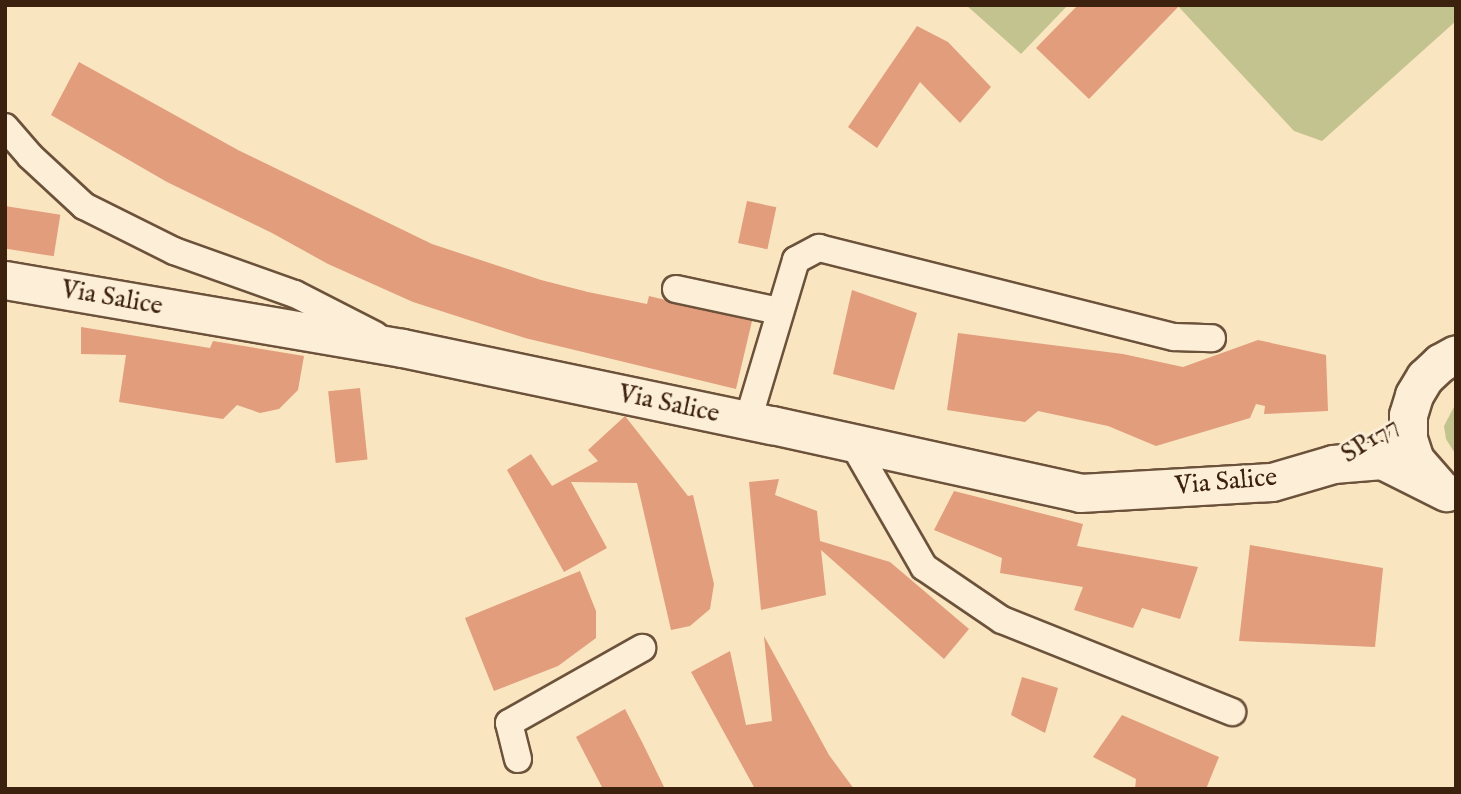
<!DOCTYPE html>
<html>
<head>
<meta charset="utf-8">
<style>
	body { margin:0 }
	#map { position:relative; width:1461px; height:794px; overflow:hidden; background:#fae5c1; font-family:"IM FELL English",serif }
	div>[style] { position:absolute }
	.green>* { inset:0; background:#c3c390 }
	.building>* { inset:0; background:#e19d7c; transform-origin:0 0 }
	.roads { filter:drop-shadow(2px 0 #6c523b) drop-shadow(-2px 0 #6c523b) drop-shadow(0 2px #6c523b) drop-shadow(0 -2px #6c523b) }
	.minor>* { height:26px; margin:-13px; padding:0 13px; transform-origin:13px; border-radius:13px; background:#fceed7 }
	.secondary>* { height:37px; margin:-18.5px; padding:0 18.5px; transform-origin:18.5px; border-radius:18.5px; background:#fceed7 }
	span { translate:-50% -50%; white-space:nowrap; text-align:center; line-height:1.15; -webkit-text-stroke:6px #fceed7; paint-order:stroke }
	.street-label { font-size:26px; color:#3c210e }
	.frame { position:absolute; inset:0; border:7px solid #3c210e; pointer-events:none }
</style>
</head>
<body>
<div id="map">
	<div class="green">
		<div style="clip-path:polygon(966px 5px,1068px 5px,1021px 54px)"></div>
		<div style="clip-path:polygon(1177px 5px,1456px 5px,1456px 21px,1322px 141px,1294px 131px)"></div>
		<div style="clip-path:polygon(1456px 403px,1456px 455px,1446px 439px,1444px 426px)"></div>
	</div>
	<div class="building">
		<div style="clip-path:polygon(1078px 5px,1180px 5px,1089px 99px,1036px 48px)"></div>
		<div style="clip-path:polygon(917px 26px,948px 42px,991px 87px,960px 123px,920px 82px,877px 148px,848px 127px)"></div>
		<div style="clip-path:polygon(79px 62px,238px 150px,432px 244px,541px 280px,588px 292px,647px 304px,649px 296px,752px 321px,736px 389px,525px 338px,413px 302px,328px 264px,272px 233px,167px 182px,51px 115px)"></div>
		<div style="left:747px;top:201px;width:30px;height:43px;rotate:12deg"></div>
		<div style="left:5px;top:206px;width:56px;height:42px;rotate:9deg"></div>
		<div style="clip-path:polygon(852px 290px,917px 313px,894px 390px,833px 374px)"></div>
		<div style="clip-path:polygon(81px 327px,210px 348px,213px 341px,304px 356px,298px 390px,279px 409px,260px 413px,237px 405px,223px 419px,119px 402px,126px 355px,81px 354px)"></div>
		<div style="clip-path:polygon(958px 333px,1123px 354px,1183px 367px,1258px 340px,1326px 355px,1328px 411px,1264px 414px,1265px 406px,1256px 404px,1250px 418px,1156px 446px,1108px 426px,1038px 411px,1025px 422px,947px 410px)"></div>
		<div style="left:360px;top:388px;width:72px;height:32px;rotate:84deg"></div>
		<div style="clip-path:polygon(625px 416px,688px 496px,693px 495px,714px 584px,710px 609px,690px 626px,671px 630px,637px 483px,571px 482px,607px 548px,564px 572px,507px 470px,531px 454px,552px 486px,598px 461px,588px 450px)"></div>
		<div style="clip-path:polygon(779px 479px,775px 495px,817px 511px,820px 541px,890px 562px,969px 629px,944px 659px,821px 550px,826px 595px,761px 610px,749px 482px)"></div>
		<div style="clip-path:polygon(954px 491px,1083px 524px,1077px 546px,1198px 567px,1180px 619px,1142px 608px,1133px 628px,1074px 610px,1083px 587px,1000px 573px,1002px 558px,934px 530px)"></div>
		<div style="clip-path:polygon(1250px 545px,1383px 568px,1375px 647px,1239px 641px)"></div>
		<div style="clip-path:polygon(580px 571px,596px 611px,596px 638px,558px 666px,494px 691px,465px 618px)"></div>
		<div style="clip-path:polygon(764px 636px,829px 755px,854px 789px,755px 789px,691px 672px,730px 651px,746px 725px,772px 721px)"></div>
		<div style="clip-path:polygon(1022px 677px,1058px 688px,1045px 733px,1011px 715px)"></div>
		<div style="clip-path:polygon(625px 709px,643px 744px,665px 789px,603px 789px,576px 737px)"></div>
		<div style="clip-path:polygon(1122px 715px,1219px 757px,1206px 789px,1135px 789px,1136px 779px,1093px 757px)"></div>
	</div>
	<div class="roads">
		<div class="minor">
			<div style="left:5px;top:127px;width:38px;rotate:49deg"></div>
			<div style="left:30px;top:156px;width:74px;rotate:42.8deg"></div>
			<div style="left:84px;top:206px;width:101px;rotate:26.6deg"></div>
			<div style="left:174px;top:251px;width:128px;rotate:19.6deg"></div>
			<div style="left:295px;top:294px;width:90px;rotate:27.1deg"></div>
			<div style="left:676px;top:289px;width:105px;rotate:12.1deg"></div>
			<div style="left:748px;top:420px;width:167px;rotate:-73.3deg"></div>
			<div style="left:796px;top:260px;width:26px;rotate:-28deg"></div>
			<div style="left:819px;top:248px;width:366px;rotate:14.1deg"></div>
			<div style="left:1174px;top:337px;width:38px;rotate:2deg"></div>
			<div style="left:852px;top:442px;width:144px;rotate:60.1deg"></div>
			<div style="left:924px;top:567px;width:94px;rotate:34.2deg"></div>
			<div style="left:1002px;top:620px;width:248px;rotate:21.8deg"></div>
			<div style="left:518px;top:759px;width:37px;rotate:-104deg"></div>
			<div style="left:509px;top:723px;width:153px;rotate:-29.4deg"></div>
		</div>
		<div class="secondary">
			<div style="left:5px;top:280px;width:403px;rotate:9.7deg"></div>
			<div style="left:402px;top:348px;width:378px;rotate:11.8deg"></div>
			<div style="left:772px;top:425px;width:315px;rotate:12.4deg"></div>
			<div style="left:1080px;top:493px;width:192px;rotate:-3.3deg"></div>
			<div style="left:1272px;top:482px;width:64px;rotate:-16.4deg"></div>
			<div style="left:1333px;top:464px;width:49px;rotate:-4.7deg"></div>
			<div style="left:1382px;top:460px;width:72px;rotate:26.6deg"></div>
			<div style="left:1437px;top:485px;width:33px;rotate:-131deg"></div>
			<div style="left:1415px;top:460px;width:23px;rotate:-108deg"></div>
			<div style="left:1408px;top:438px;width:23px;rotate:-90deg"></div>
			<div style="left:1408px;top:415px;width:21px;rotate:-73deg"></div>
			<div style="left:1414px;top:395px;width:21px;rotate:-59deg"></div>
			<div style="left:1425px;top:377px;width:21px;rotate:-43deg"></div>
			<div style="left:1440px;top:363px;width:18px;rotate:-29deg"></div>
		</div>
	</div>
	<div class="street-label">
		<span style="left:112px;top:298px;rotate:10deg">Via Salice</span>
		<span style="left:669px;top:404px;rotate:12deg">Via Salice</span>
		<span style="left:1370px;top:440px;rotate:-33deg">SP177</span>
		<span style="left:1226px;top:482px;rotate:-5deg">Via Salice</span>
	</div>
	<div class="frame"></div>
</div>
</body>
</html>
